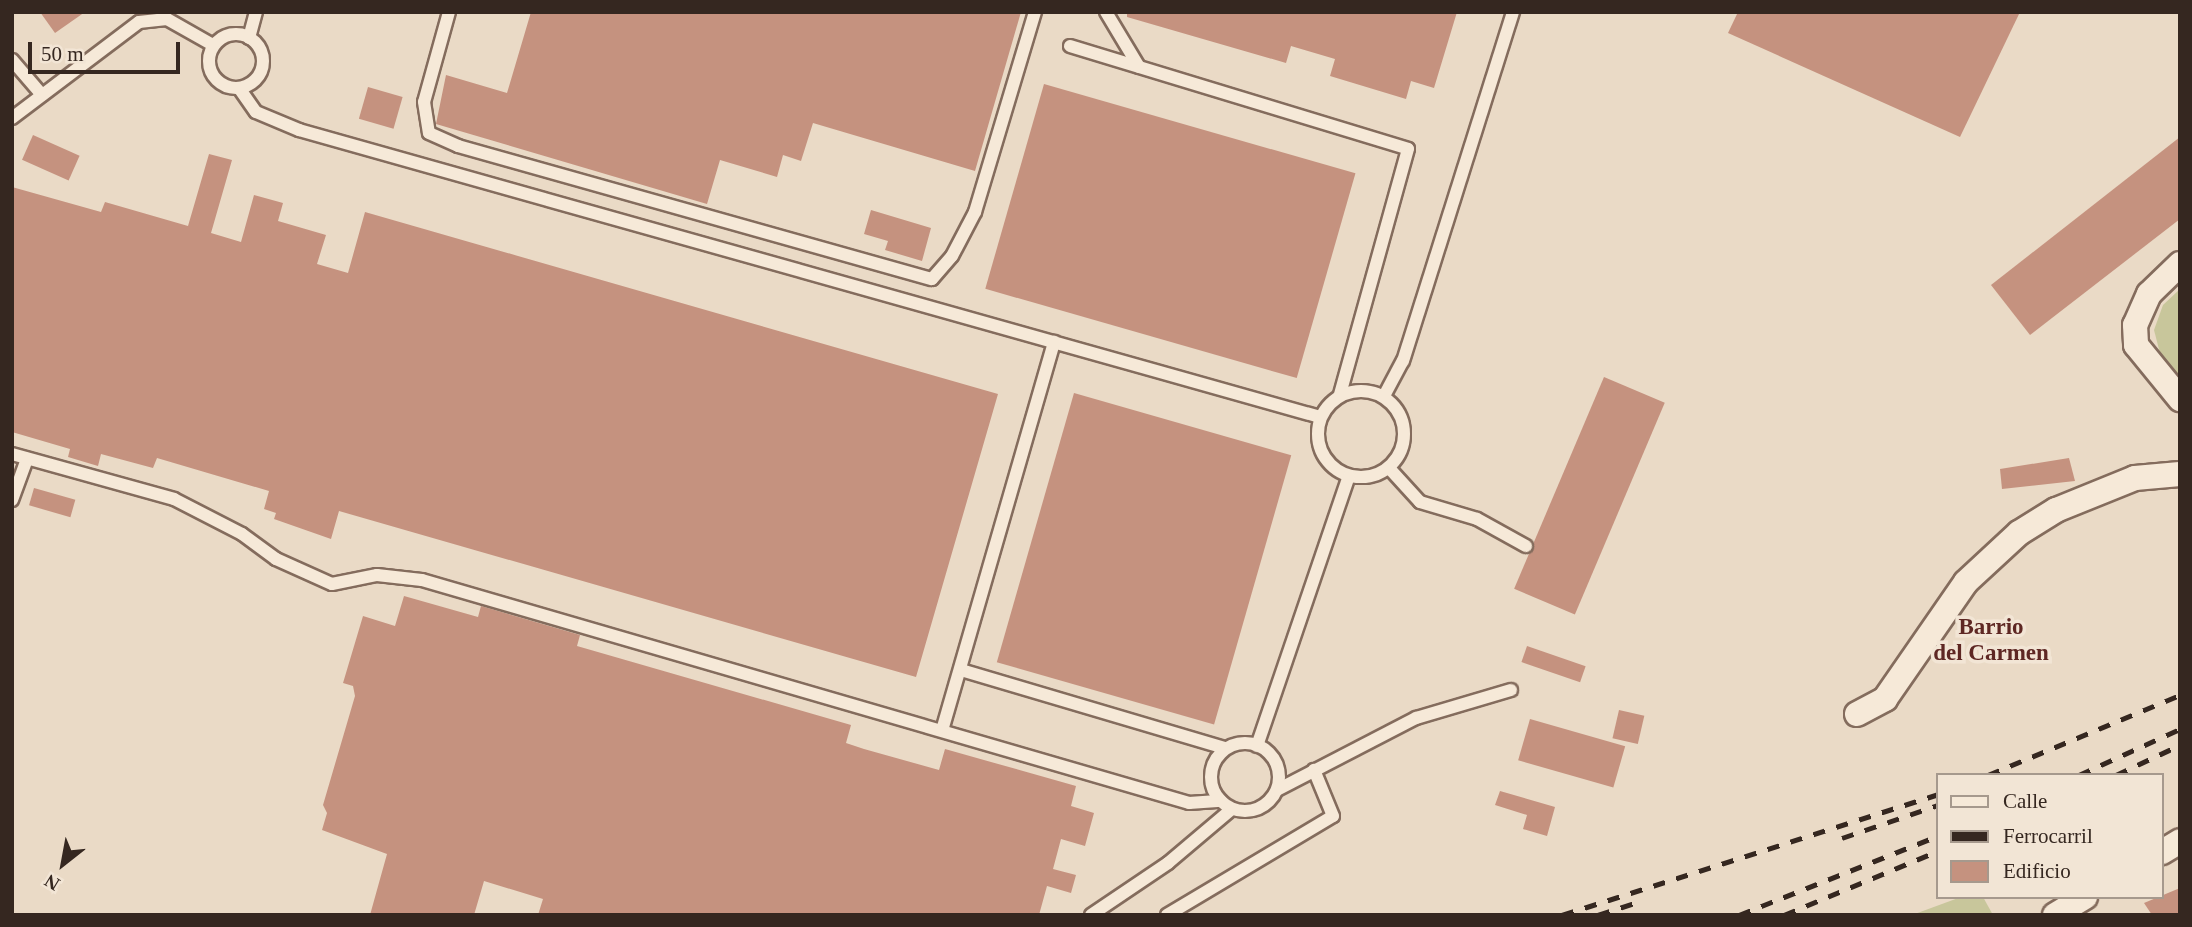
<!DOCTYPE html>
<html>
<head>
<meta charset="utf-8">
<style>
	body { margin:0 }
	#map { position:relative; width:2192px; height:927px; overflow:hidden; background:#eadac6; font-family:Georgia,serif }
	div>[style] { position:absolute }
	.green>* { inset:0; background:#c8c69b }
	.building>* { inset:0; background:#c5927f; transform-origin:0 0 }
	.roads { filter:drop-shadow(2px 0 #846c5d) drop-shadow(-2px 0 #846c5d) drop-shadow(0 2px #846c5d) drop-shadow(0 -2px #846c5d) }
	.service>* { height:12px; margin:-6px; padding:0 6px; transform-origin:6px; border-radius:6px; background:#f6e9d8 }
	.service>.ring { margin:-6px; padding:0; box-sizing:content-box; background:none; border:12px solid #f6e9d8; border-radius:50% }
	.minor>* { height:24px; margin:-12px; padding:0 12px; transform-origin:12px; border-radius:12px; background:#f6e9d8 }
	.rail>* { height:5px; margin-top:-2.5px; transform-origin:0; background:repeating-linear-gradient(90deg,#352720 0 12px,transparent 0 24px) }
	span { translate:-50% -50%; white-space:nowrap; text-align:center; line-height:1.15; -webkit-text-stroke:7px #f2e5d5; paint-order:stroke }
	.neighbourhood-label { font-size:23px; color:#5e2723; font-weight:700 }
	.frame { position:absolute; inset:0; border:14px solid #352720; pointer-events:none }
	.legend { position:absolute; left:1936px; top:773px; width:228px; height:126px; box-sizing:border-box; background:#f2e5d5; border:2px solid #a6998d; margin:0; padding:9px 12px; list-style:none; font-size:21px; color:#352720 }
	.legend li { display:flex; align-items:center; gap:14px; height:35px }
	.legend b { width:35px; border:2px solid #a6998d }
	.north { position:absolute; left:28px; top:829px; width:70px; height:70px; -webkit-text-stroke:5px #f2e5d5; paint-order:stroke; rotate:211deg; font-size:19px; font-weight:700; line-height:28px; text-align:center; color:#352720 }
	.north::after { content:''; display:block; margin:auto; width:24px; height:32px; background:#352720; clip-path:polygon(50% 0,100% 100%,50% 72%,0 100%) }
	.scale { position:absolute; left:28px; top:42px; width:152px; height:32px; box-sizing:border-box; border:4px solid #352720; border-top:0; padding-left:9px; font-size:21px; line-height:24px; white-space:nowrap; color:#352720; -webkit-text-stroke:5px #f2e5d5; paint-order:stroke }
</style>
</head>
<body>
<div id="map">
	<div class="green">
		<div style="clip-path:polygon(2180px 289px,2180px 380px,2162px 361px,2154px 330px,2163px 305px)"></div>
		<div style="clip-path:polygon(1961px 897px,1983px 897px,1993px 915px,1912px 915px)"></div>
	</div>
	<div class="building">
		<div style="clip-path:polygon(40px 12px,85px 12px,55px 33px)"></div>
		<div style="clip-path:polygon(531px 12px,1021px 12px,975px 171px,813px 123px,801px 161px,783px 155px,777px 177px,720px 160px,707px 204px,436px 124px,446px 75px,507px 93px)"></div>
		<div style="clip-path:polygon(1127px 12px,1457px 12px,1434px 88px,1411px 81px,1406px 99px,1330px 76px,1335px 59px,1291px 46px,1286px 63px,1127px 17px)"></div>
		<div style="clip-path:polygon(1738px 12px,2020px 12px,1960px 137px,1728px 33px)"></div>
		<div style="left:1044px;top:84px;width:324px;height:213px;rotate:16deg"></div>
		<div style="left:368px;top:87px;width:36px;height:33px;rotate:16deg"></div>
		<div style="left:33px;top:135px;width:51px;height:27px;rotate:24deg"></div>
		<div style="clip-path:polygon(2180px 137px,2180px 219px,2030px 335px,1991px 285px)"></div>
		<div style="clip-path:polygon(209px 154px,232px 160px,211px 233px,241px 242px,254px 195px,283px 203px,278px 221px,326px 235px,317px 264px,348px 273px,365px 212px,998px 394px,916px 677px,339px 511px,331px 539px,274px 519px,276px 513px,264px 509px,269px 491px,157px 458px,153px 468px,101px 454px,98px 466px,68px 457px,70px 449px,12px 432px,12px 187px,101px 212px,105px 202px,188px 226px)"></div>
		<div style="clip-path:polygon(871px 210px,931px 228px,922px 261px,885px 250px,888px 241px,864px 234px)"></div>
		<div style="left:1604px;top:377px;width:66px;height:230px;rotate:23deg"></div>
		<div style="left:1074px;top:393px;width:226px;height:280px;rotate:16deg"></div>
		<div style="clip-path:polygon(2069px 458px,2075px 481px,2002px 489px,2000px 469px)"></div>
		<div style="left:34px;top:488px;width:43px;height:18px;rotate:16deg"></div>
		<div style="clip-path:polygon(404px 596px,478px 617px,481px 606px,580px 635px,577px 646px,851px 725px,846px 743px,864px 749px,939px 770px,945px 749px,1076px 786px,1071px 806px,1094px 813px,1085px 846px,1061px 839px,1053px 869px,1076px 875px,1071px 893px,1047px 886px,1039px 915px,538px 915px,543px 899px,484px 881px,474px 915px,370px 915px,387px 854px,322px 830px,327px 813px,323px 805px,355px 696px,353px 686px,343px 683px,363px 616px,395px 626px)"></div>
		<div style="left:1527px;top:646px;width:62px;height:17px;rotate:19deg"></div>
		<div style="left:1619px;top:710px;width:26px;height:29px;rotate:13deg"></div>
		<div style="left:1530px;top:719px;width:99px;height:43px;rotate:16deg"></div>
		<div style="clip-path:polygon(1500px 791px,1555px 807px,1547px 836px,1523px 829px,1527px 815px,1495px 805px)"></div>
		<div style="clip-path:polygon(2180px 888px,2180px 915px,2152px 915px,2144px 903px)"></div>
	</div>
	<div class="roads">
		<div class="service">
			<div style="left:449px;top:12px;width:93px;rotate:105.5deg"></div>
			<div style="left:424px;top:102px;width:31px;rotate:81deg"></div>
			<div style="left:429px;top:133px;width:32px;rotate:24deg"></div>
			<div style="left:458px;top:146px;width:492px;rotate:15.7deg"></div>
			<div style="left:932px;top:279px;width:30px;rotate:-49deg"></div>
			<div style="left:952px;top:256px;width:50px;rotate:-62.4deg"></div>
			<div style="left:975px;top:212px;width:209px;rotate:-73.3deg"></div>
			<div style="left:1106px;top:12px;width:64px;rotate:59deg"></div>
			<div class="ring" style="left:209px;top:34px;width:42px;height:42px"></div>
			<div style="left:249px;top:38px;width:27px;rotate:-75deg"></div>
			<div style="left:1070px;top:46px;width:353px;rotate:16.9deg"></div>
			<div style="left:1408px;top:149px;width:254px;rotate:105.5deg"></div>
			<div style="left:12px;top:60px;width:46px;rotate:49.4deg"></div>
			<div style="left:239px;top:88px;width:29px;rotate:55deg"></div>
			<div style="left:256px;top:112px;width:47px;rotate:22.7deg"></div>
			<div style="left:299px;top:130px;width:1061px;rotate:15.7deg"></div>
			<div style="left:12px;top:118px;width:159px;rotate:-37.1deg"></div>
			<div style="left:139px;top:22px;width:28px;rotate:-6deg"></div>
			<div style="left:167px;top:19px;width:53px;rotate:29.5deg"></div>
			<div class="ring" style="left:1318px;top:391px;width:74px;height:74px"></div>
			<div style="left:1384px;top:396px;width:40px;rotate:-62deg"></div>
			<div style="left:1403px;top:361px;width:366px;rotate:-72.5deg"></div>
			<div style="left:12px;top:454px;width:168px;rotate:15.5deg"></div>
			<div style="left:174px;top:499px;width:76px;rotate:27.2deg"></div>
			<div style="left:242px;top:534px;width:42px;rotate:36.3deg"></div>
			<div style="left:276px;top:559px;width:61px;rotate:24.1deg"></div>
			<div style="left:332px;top:584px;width:46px;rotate:-11.3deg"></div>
			<div style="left:377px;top:575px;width:45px;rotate:6.3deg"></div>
			<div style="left:422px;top:580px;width:799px;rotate:16.21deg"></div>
			<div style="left:1189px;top:803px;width:32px;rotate:-4deg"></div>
			<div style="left:1389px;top:468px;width:46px;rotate:47.6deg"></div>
			<div style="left:1420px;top:502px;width:59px;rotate:16.6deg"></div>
			<div style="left:1477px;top:519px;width:56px;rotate:28.9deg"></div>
			<div style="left:12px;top:500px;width:44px;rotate:-69.9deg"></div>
			<div style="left:961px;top:670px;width:275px;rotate:16.5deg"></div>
			<div style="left:943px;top:727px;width:401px;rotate:-73.9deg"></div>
			<div class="ring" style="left:1211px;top:743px;width:56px;height:56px"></div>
			<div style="left:1257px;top:746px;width:285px;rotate:-71.2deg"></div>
			<div style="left:1277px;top:790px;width:157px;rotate:-27.4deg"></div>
			<div style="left:1416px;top:718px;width:99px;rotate:-16.4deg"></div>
			<div style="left:1091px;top:915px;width:93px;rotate:-34deg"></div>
			<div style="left:1168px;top:863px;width:84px;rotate:-40.2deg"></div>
			<div style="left:1167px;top:915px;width:193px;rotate:-30.8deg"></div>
			<div style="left:1333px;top:816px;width:50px;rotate:-112.4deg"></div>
		</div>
		<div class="minor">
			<div style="left:2180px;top:264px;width:43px;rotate:135.9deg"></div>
			<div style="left:2149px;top:294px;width:34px;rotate:114deg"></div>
			<div style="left:2135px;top:325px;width:20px;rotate:87deg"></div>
			<div style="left:2136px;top:345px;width:70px;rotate:50.8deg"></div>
			<div style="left:1857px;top:714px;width:32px;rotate:-28deg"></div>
			<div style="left:1885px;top:699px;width:142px;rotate:-55.3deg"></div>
			<div style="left:1966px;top:582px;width:72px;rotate:-42.8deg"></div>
			<div style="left:2019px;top:533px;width:44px;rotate:-31.9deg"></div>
			<div style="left:2056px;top:510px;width:85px;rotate:-22.1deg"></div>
			<div style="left:2135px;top:478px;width:45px;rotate:-5.1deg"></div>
			<div style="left:2162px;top:852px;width:21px;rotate:-31deg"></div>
			<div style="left:2055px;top:915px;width:35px;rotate:-31deg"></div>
		</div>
	</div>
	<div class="rail">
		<div style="left:1988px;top:775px;width:208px;rotate:-22.6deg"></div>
		<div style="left:2079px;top:775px;width:111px;rotate:-24.5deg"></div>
		<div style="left:2116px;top:775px;width:71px;rotate:-25.1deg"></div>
		<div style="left:1842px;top:838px;width:102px;rotate:-19deg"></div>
		<div style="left:1562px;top:915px;width:395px;rotate:-17.8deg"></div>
		<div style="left:1598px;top:915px;width:39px;rotate:-18deg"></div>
		<div style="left:1739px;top:915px;width:214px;rotate:-21.7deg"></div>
		<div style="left:1784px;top:915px;width:167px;rotate:-22.6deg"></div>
	</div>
	<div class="neighbourhood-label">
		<span style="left:1991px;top:640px">Barrio<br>del Carmen</span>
	</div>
	<div class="frame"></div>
	<ul class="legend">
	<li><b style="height:9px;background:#f6e9d8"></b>Calle</li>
	<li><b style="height:9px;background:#352720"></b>Ferrocarril</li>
	<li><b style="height:19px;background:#c5927f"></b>Edificio</li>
	</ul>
	<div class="north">N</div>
	<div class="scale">50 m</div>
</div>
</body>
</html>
